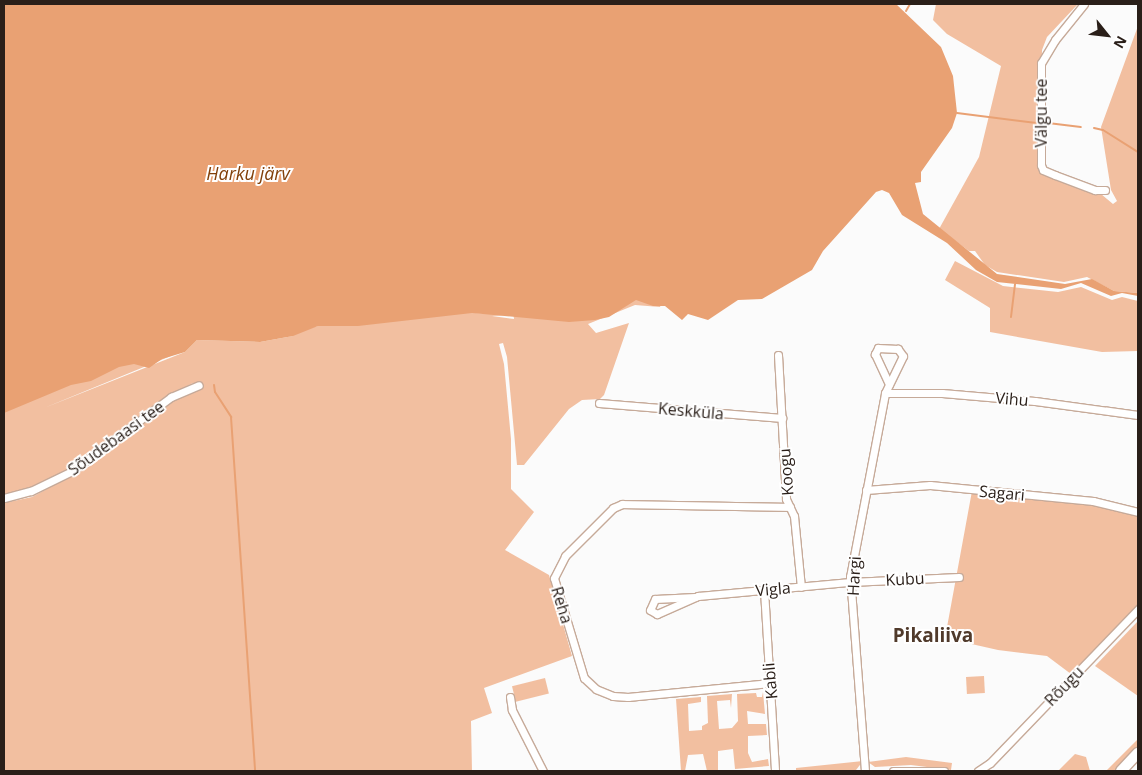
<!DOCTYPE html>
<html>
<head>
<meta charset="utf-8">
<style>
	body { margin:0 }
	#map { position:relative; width:1142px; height:775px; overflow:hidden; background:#fbfbfb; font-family:"Open Sans",sans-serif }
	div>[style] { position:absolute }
	.green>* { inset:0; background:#f2bfa0; transform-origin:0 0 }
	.water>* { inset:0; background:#e9a173 }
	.stream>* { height:2px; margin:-1px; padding:0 1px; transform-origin:1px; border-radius:1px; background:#e9a173 }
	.roads { filter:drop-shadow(1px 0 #c6aa99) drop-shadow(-1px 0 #c6aa99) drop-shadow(0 1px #c6aa99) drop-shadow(0 -1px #c6aa99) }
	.street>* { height:7px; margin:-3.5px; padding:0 3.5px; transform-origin:3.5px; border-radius:3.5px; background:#fff }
	.secondary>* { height:10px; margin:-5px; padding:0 5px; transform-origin:5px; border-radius:5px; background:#fff }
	span { translate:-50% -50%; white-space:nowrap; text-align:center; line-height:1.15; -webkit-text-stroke:4px #fff; paint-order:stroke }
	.street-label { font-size:16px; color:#2a1f19 }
	.water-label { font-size:18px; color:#82400a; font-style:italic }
	.quarter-label { font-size:19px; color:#503a2b; font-weight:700 }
	.frame { position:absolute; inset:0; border:5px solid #2a1f19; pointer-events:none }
	.north { position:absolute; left:1082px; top:10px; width:50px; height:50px; -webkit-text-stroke:4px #fff; paint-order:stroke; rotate:119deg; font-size:14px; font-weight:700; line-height:20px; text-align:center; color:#2a1f19 }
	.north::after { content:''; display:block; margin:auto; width:18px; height:22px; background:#2a1f19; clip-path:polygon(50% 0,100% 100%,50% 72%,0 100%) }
</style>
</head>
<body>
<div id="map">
	<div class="green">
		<div style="clip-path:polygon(936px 4px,1078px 4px,1047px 37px,1042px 50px,1039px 164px,1047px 175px,1101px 194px,1113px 204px,1117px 201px,1111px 190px,1101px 127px,1138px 26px,1138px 293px,1114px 291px,1087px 277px,1064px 282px,997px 272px,985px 265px,975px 251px,969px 251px,939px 229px,979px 157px,1001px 66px,947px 34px,933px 20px)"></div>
		<div style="clip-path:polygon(955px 261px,1003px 286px,1058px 292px,1081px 287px,1112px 300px,1122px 297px,1138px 301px,1138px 351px,1102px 352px,990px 332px,990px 308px,945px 280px)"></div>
		<div style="clip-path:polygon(602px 290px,662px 302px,660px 307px,635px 305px,588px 324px,596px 333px,629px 323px,604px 395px,600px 399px,582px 400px,569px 409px,524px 465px,517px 465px,507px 357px,503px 343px,499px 344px,504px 364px,511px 439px,511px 489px,534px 512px,505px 550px,549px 575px,572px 656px,484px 688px,492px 713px,471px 721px,472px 771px,4px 771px,4px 503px,32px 497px,92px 465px,169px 404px,194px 389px,193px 383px,163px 399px,71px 468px,29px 489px,4px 495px,4px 388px,196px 336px,183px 351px,44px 408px,185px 352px,197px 340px,260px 342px,293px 336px,273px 337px,391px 308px,509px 315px,492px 316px,514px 319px,513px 311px)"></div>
		<div style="clip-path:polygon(972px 491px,1115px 508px,1138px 515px,1138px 605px,1071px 674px,1047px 656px,998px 650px,945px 638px)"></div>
		<div style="clip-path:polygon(1138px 621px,1138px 696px,1095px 666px)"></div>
		<div style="left:984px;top:676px;width:17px;height:18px;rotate:87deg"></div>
		<div style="left:545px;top:678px;width:16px;height:34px;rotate:76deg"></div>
		<div style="clip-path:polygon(763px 692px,765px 714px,747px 711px,748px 724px,766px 724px,767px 735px,748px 736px,748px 753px,752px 762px,768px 759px,769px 766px,735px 769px,733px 749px,718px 751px,718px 770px,707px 771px,703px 754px,688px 755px,685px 771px,681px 771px,676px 699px,701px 697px,701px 702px,688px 704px,689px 731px,702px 730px,702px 726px,708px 723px,707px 696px,732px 694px,731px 708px,730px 700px,717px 701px,719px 729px,732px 728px,738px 721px,737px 694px,756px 693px,757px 697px,762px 697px)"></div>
		<div style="clip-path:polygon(1138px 739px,1138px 746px,1114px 771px,1106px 771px)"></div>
		<div style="clip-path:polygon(1075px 754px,1086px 757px,1090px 771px,1058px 771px)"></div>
		<div style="clip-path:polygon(906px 757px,952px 763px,951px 770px,911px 765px,875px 767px,868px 762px)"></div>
		<div style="clip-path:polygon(863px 761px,856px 770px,796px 771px,796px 768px)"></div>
	</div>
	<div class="water">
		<div style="clip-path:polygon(4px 4px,896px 4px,941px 47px,953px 76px,957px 113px,952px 128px,921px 172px,921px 182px,915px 183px,923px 214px,997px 274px,1065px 284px,1092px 279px,1114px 291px,1138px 293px,1138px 296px,1122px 293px,1111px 296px,1081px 283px,1061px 289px,997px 282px,976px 270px,947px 243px,902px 215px,889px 193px,882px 190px,876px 192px,823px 251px,812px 270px,762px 299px,738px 300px,708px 320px,688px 314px,682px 320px,665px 306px,653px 306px,636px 300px,609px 317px,595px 320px,569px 322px,472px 313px,358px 326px,318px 326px,293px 336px,260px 342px,197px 340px,185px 352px,162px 359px,149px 368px,134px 364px,119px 367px,91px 381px,71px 385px,4px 413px)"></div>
	</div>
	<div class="stream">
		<div style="left:906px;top:11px;width:8px;rotate:-60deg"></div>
		<div style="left:957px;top:113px;width:80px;rotate:7.2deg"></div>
		<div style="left:1048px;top:123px;width:33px;rotate:7deg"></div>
		<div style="left:1094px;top:128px;width:9px;rotate:13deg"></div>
		<div style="left:1103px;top:130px;width:41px;rotate:32.2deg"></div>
		<div style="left:1011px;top:317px;width:33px;rotate:-83deg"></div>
		<div style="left:214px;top:385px;width:7px;rotate:82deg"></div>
		<div style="left:215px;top:392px;width:30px;rotate:57deg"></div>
		<div style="left:231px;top:417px;width:355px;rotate:86.1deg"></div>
	</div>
	<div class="roads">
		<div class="street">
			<div style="left:1084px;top:4px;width:46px;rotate:128.9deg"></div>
			<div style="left:1055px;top:40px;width:27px;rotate:121deg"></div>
			<div style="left:1041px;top:63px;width:102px;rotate:90deg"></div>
			<div style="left:1041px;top:165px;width:5px;rotate:68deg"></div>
			<div style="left:1043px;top:170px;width:13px;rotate:23deg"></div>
			<div style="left:1055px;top:175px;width:43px;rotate:20.6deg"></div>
			<div style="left:1095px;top:190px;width:10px"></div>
			<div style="left:778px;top:355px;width:144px;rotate:86.8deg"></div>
			<div style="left:786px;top:499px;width:19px;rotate:65deg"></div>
			<div style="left:794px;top:516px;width:71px;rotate:84.4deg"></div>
			<div style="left:885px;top:393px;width:57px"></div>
			<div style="left:942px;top:393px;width:93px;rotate:4.9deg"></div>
			<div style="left:1035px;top:401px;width:104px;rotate:7.7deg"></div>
			<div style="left:599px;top:403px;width:184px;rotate:4.7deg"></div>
			<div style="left:866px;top:490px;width:64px;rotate:-4.5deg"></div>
			<div style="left:930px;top:485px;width:164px;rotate:5.6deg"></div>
			<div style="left:1093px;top:501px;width:46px;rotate:13.7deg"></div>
			<div style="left:4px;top:498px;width:28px;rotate:-15deg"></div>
			<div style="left:31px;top:491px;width:46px;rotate:-26deg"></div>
			<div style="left:72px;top:471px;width:124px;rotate:-36.8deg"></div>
			<div style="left:171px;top:397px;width:30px;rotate:-23deg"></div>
			<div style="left:764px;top:590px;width:181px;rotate:86.5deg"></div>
			<div style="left:695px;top:597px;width:40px;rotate:177.1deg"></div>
			<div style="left:655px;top:599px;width:12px;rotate:114deg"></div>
			<div style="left:650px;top:610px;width:8px;rotate:30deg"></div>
			<div style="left:657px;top:614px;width:45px;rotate:-23.7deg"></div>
			<div style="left:698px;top:596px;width:153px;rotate:-5.3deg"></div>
			<div style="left:850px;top:582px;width:109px;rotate:-2.6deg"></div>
			<div style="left:770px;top:683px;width:143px;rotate:174.4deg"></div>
			<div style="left:628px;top:697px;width:15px;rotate:-176deg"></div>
			<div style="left:613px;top:696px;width:18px;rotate:-158deg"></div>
			<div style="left:596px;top:689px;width:16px;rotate:-137deg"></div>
			<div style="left:584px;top:678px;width:104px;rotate:-106.7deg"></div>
			<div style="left:554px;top:578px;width:25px;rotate:-63deg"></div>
			<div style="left:565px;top:556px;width:68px;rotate:-45deg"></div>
			<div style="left:613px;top:508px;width:10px;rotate:-24deg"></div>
			<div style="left:622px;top:504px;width:168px;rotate:1deg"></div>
			<div style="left:510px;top:697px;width:13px;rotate:81deg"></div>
			<div style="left:512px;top:710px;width:68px;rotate:63.1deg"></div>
			<div style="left:865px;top:771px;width:195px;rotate:-94.4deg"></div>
			<div style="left:850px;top:577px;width:187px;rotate:-79.2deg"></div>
			<div style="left:885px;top:393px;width:41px;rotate:-64.1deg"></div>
			<div style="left:903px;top:356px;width:9px;rotate:-126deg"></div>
			<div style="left:898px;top:349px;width:20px;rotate:-177deg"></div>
			<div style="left:878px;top:348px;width:7px;rotate:117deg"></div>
			<div style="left:875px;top:354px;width:33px;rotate:65deg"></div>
			<div style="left:893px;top:771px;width:51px"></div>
			<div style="left:978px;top:771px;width:14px;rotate:-34deg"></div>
			<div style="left:990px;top:763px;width:214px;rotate:-46.1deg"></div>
		</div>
		<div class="secondary">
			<div style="left:1121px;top:771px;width:25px;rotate:-47deg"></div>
		</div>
	</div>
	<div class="street-label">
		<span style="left:1041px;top:113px;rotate:-90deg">Välgu tee</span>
		<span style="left:1012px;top:399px;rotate:5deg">Vihu</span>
		<span style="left:691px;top:411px;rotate:5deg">Keskküla</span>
		<span style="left:116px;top:438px;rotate:-36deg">Sõudebaasi tee</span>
		<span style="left:786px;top:472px;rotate:-94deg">Koogu</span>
		<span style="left:1002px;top:493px;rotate:5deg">Sagari</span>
		<span style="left:854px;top:576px;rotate:-87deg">Hargi</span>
		<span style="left:905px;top:579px;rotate:-3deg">Kubu</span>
		<span style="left:773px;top:589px;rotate:-5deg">Vigla</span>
		<span style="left:562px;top:605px;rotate:73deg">Reha</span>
		<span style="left:770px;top:681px;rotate:-95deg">Kabli</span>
		<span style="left:1064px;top:686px;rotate:-46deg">Rõugu</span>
	</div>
	<div class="water-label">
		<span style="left:248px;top:173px">Harku järv</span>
	</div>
	<div class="quarter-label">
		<span style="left:933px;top:636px">Pikaliiva</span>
	</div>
	<div class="frame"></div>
	<div class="north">N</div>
</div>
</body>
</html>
